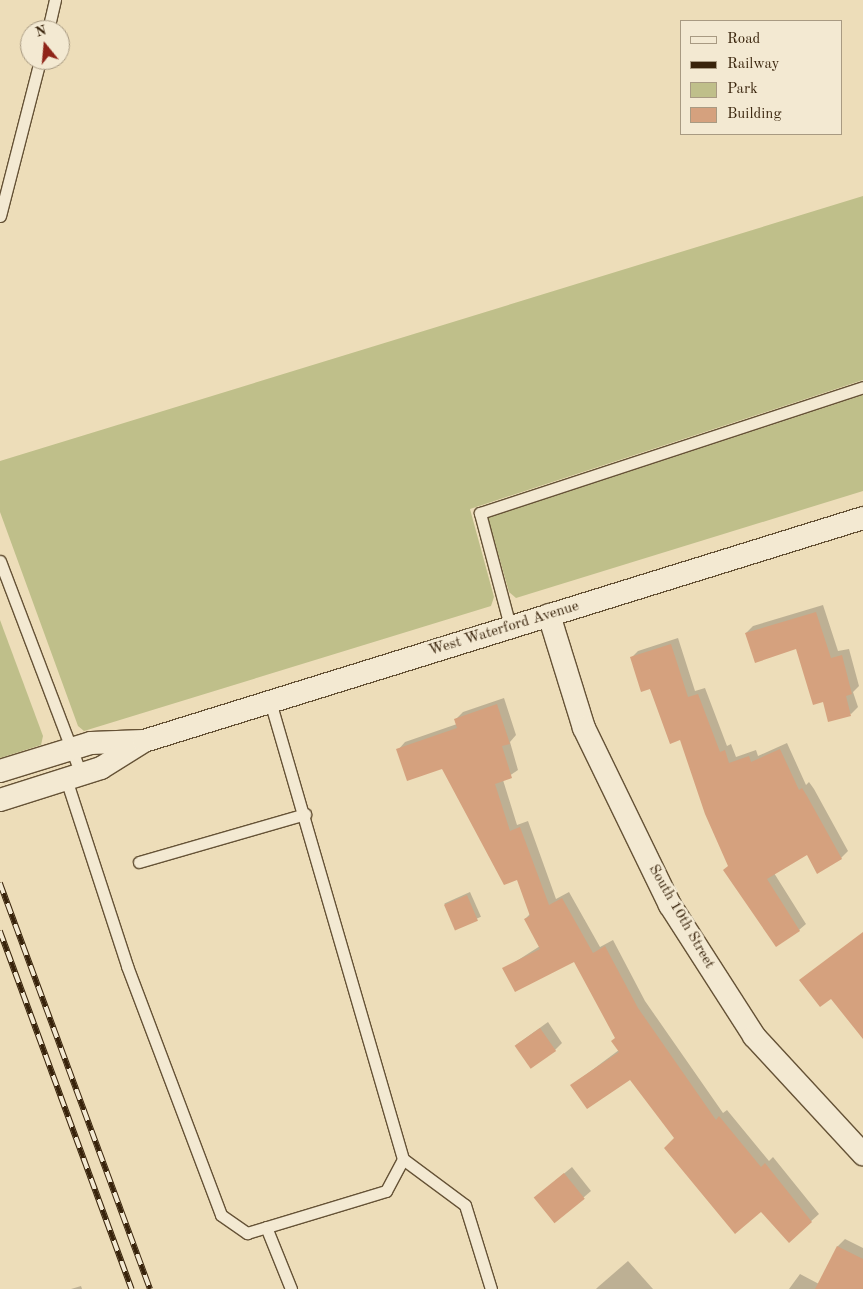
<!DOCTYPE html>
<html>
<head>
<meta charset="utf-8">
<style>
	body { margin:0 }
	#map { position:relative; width:863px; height:1289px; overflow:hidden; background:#edddb9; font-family:"Old Standard TT",serif }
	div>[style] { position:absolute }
	.green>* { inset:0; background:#bfbf8a }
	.shadow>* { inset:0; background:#0003; transform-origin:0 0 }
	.building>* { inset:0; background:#d5a17e; transform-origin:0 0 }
	.roads { filter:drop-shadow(1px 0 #655236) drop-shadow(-1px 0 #655236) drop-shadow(0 1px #655236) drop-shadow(0 -1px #655236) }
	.service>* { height:11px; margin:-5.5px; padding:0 5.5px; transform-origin:5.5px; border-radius:5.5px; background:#f3e9d2 }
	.minor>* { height:22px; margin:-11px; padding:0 11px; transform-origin:11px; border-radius:11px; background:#f3e9d2 }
	.rail>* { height:5.5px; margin-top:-2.75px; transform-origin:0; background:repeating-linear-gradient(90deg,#f3e9d2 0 11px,#38230b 0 22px); box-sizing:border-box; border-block:1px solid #38230b }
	span { translate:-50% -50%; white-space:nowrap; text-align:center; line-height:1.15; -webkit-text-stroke:5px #f3e9d2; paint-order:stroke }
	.street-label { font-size:15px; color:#38230b }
	.legend { position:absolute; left:680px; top:20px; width:162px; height:115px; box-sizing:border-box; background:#f3e9d2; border:1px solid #a89a82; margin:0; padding:6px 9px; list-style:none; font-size:15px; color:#38230b }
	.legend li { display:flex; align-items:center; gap:10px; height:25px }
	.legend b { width:25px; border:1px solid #a89a82 }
	.north { position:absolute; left:20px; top:20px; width:50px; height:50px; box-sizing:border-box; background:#f3e9d2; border:1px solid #a89a82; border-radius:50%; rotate:343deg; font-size:14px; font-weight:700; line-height:20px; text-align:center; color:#38230b }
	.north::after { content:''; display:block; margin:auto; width:18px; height:22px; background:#8f2418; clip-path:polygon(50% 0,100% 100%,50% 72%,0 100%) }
</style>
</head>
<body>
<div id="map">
	<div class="green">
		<div style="clip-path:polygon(863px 196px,863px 380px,470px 509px,494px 597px,491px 606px,84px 731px,78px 726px,0 512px,0 461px)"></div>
		<div style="clip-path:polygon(863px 395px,863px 491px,516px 598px,509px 592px,488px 518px)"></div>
		<div style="clip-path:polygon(0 620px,43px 736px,41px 745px,0 758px)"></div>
	</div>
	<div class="shadow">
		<div style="clip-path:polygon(823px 605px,838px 651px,849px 649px,859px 686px,853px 692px,858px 707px,851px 714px,824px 701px,797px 647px,746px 633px,753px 626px)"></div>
		<div style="clip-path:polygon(678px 638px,695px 691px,705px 688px,727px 746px,731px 744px,736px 757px,756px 750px,758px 756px,787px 743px,806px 785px,809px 782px,814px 789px,848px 851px,841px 858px,807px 853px,774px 873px,806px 924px,799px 930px,729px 865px,681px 739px,631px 658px,638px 651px)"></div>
		<div style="clip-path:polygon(504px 698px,516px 735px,510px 742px,518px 770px,503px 780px,517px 825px,528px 821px,556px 899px,569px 892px,600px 947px,613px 940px,645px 1001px,723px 1113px,727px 1110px,769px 1161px,773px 1157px,819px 1214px,789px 1241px,761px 1211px,676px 1138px,630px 1078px,572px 1085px,619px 1050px,616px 1037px,574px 960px,504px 969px,540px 946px,525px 919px,530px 914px,518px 878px,442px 768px,398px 750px,405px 742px,457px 724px,456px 719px,463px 712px)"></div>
		<div style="left:470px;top:892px;width:27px;height:28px;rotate:66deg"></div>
		<div style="clip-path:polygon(548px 1022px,562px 1043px,555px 1050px,516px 1045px)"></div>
		<div style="clip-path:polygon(572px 1167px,591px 1191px,555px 1222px,543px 1191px)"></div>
		<div style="clip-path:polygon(845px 1239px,863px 1248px,863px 1289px,789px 1289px,800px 1274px,819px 1284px,838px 1246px)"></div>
		<div style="clip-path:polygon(628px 1261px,653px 1289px,596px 1289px,598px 1287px)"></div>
		<div style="clip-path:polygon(81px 1286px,82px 1289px,71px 1289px)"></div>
	</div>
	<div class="building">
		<div style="clip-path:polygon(816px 612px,831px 658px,842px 655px,852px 694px,846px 696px,851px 716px,828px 722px,823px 702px,813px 705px,796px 649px,755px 663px,745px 633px)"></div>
		<div style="clip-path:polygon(671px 644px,688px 697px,698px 694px,720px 752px,725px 750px,729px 763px,749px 756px,751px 762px,780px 749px,799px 790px,802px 788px,807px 796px,842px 859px,817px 874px,807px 855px,767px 879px,800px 931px,776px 947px,723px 870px,728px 866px,705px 814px,680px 740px,670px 744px,650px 689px,641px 692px,630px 657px)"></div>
		<div style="clip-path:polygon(497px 704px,510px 744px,502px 746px,512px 778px,495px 784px,510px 831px,520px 827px,549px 905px,562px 898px,593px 953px,605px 946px,638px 1008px,716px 1120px,719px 1116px,761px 1167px,765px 1163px,812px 1222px,789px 1243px,761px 1212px,735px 1234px,664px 1148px,674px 1138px,630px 1080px,587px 1109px,570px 1085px,619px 1052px,611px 1041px,615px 1038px,574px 962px,515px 992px,502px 968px,540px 949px,524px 919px,530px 916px,517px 880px,504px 885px,442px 769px,407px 781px,396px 749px,457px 728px,454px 719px)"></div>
		<div style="left:467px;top:895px;width:28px;height:25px;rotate:67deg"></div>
		<div style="clip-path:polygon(863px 932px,863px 1039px,831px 999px,820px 1007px,799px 980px)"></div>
		<div style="left:540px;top:1028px;width:28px;height:31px;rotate:55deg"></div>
		<div style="left:564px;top:1173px;width:33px;height:39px;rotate:51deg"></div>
		<div style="clip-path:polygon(837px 1246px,863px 1259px,863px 1289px,815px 1289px)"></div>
	</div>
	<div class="roads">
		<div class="service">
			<div style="left:48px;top:30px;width:31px;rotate:-77deg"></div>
			<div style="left:0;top:216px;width:161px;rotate:-75.6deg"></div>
			<div style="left:0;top:561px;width:228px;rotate:69.2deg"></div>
			<div style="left:510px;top:626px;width:117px;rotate:-104.9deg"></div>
			<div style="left:480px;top:513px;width:403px;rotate:-18.2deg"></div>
			<div style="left:66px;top:779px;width:197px;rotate:71.9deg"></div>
			<div style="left:127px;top:966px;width:266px;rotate:69.3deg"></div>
			<div style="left:221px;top:1215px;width:32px;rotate:35deg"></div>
			<div style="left:247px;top:1233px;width:145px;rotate:-16.8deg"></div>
			<div style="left:386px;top:1191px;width:36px;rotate:-62deg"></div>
			<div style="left:403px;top:1159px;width:477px;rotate:-106.2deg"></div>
			<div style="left:139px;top:862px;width:173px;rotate:-16.1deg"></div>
			<div style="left:403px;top:1159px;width:77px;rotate:36.6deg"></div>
			<div style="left:465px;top:1205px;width:88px;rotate:72.8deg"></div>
			<div style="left:266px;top:1227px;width:67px;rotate:68deg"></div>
		</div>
		<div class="minor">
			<div style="left:549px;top:615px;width:118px;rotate:72.8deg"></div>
			<div style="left:584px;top:728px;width:197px;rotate:64.1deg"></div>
			<div style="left:670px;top:905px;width:156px;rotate:57.3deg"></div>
			<div style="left:754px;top:1036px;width:161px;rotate:47.3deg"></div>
			<div style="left:0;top:771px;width:95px;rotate:-17.1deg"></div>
			<div style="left:91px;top:743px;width:52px;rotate:-2.2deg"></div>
			<div style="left:0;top:800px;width:106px;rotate:-17.6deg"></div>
			<div style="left:101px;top:768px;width:51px;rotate:-32.1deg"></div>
			<div style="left:144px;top:741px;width:753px;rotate:-17.23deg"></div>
		</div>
	</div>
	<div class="rail">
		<div style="left:0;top:883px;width:433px;rotate:69.7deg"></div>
		<div style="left:0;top:931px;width:382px;rotate:69.8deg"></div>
	</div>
	<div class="street-label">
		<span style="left:504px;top:629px;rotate:-17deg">West Waterford Avenue</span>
		<span style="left:681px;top:917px;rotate:60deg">South 10th Street</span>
	</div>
	<ul class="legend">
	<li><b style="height:6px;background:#f3e9d2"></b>Road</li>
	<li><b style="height:6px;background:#38230b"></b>Railway</li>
	<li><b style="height:14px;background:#bfbf8a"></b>Park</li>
	<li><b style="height:14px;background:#d5a17e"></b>Building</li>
	</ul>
	<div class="north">N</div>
</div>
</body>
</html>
